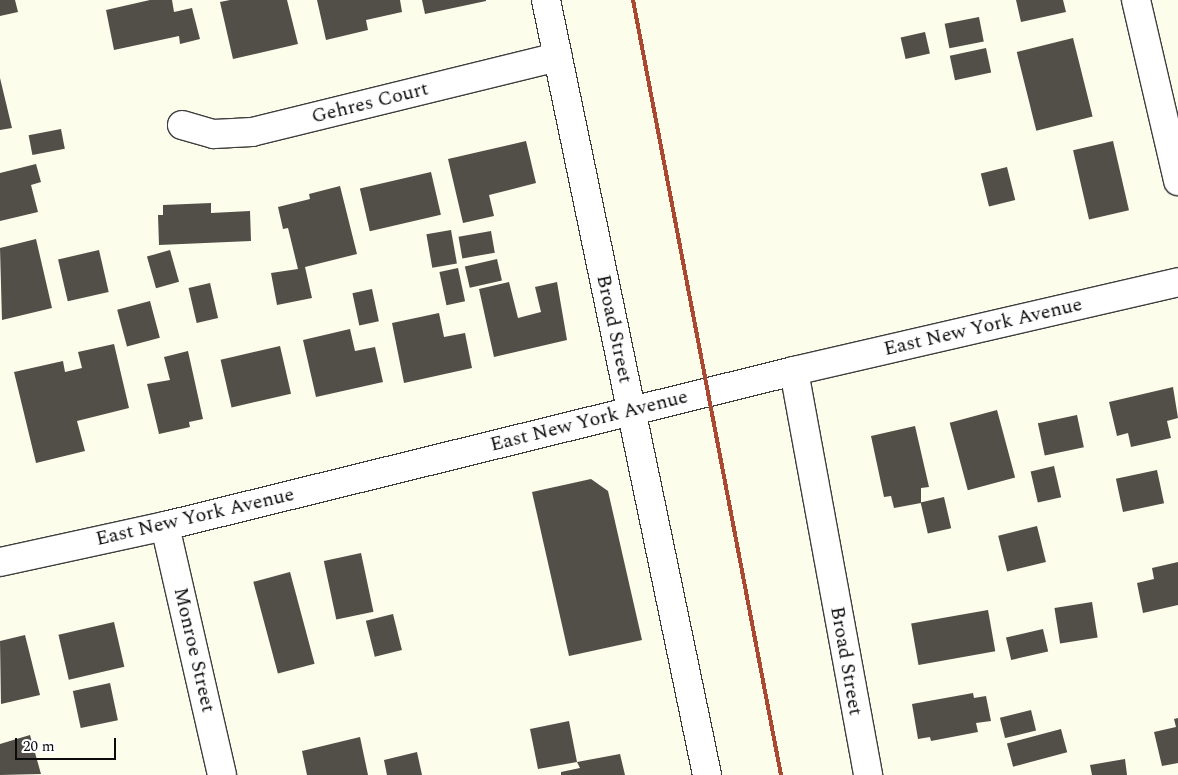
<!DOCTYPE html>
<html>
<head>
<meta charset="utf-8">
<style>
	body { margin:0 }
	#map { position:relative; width:1178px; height:775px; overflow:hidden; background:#fcfdeb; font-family:Spectral,serif }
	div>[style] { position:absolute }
	.building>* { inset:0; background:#524e48; transform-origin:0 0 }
	.roads { filter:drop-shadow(1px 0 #3e3e3e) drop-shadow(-1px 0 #3e3e3e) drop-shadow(0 1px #3e3e3e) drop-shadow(0 -1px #3e3e3e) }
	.minor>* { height:28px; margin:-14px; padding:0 14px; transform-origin:14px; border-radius:14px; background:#fff }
	.rail>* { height:4px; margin:-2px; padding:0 2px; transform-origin:2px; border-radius:2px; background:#ab4832 }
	span { translate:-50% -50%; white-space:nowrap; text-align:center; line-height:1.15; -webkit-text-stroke:5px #fff; paint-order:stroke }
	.street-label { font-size:20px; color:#0b0b0b }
	.scale { position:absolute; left:15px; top:738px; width:101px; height:22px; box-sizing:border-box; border:2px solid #0b0b0b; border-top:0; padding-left:6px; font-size:15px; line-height:18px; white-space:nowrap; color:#0b0b0b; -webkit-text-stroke:4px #fff; paint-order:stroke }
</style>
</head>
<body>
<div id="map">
	<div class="building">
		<div style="clip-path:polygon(0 0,15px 0,18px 12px,0 16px)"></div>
		<div style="clip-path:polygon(150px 0,172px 0,174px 12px,192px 8px,200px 39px,180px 44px,179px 36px,114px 50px,106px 10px)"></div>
		<div style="clip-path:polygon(230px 0,287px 0,298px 44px,233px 59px,220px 2px)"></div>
		<div style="clip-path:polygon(317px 0,400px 0,402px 12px,366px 20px,368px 30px,326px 40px)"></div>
		<div style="clip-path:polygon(422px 0,486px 0,486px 1px,425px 14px)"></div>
		<div style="clip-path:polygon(1016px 0,1063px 0,1066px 12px,1021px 22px)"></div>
		<div style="left:979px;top:17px;width:25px;height:35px;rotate:79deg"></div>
		<div style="left:925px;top:32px;width:22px;height:25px;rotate:77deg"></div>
		<div style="left:1073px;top:38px;width:81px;height:58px;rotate:76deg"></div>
		<div style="left:986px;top:48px;width:25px;height:37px;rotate:78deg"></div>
		<div style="clip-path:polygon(0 78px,12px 128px,0 130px)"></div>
		<div style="left:61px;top:129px;width:20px;height:33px;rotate:79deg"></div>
		<div style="clip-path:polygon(526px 141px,536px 183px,489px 195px,494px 216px,463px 223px,448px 159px)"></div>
		<div style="left:1113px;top:141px;width:71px;height:41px;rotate:77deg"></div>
		<div style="clip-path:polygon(36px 164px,41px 182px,31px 185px,38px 212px,0 221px,0 173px)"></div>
		<div style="left:1007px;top:167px;width:34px;height:27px;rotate:76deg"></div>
		<div style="left:431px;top:172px;width:44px;height:73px;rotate:77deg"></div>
		<div style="clip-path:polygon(340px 186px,357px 254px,305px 267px,312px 298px,277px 305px,271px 273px,298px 269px,288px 228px,283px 229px,278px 207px,310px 199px,309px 194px)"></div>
		<div style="clip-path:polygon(211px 203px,211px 213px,250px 211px,251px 241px,159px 245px,158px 215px,163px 215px,163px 205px)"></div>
		<div style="left:451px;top:230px;width:34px;height:25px;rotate:80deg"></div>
		<div style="left:491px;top:231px;width:22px;height:33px;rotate:80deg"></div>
		<div style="clip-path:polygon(36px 239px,52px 308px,2px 320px,0 248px)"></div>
		<div style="left:99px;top:250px;width:43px;height:42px;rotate:77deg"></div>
		<div style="left:170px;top:250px;width:33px;height:24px;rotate:74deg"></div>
		<div style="left:497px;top:259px;width:22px;height:33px;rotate:77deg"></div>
		<div style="left:458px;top:268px;width:34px;height:19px;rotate:78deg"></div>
		<div style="clip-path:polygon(509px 282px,518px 318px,541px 312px,535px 287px,557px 282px,567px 340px,494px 357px,479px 289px)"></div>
		<div style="left:210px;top:283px;width:36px;height:22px;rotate:77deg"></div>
		<div style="left:372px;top:289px;width:33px;height:20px;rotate:78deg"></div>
		<div style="left:150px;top:301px;width:38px;height:34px;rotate:75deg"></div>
		<div style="clip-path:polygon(439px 313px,444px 337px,465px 333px,472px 368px,404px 383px,392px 323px)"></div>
		<div style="clip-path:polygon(350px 329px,355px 351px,375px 347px,383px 382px,316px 397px,303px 340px)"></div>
		<div style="clip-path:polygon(114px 344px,129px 408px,77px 421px,85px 451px,36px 463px,14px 372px,63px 361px,65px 372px,82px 368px,78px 352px)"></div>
		<div style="left:280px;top:346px;width:49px;height:61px;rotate:77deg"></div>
		<div style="clip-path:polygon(188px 351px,203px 419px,189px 422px,190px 427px,159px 434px,147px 384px,170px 380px,164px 357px)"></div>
		<div style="clip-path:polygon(1173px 387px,1178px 418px,1167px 421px,1171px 438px,1131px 447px,1128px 433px,1117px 436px,1109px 402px)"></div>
		<div style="left:997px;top:410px;width:70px;height:49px;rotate:75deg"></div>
		<div style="left:1077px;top:415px;width:33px;height:40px;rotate:78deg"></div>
		<div style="clip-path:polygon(915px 426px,929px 487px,921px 488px,921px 503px,894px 508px,891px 496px,884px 497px,871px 436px)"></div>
		<div style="left:1054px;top:466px;width:32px;height:24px;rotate:77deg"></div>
		<div style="left:1157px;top:470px;width:34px;height:42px;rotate:78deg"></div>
		<div style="clip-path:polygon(591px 479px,608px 491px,642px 640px,569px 656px,532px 492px)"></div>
		<div style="left:944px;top:497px;width:32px;height:24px;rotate:77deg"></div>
		<div style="left:1037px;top:526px;width:37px;height:40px;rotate:76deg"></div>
		<div style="left:361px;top:553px;width:60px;height:38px;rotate:78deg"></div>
		<div style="clip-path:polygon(1178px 562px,1178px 605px,1143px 613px,1137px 583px,1154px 579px,1152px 568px)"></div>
		<div style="left:290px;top:572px;width:95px;height:38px;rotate:75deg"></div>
		<div style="left:1092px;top:602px;width:36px;height:38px;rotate:81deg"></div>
		<div style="left:988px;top:610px;width:42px;height:78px;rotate:80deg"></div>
		<div style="left:393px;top:614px;width:37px;height:28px;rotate:76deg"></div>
		<div style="left:114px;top:622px;width:46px;height:57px;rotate:77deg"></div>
		<div style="left:1043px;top:629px;width:23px;height:38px;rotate:77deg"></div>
		<div style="clip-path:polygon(25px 635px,40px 695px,1px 704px,0 641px)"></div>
		<div style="left:110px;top:683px;width:38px;height:38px;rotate:78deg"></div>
		<div style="clip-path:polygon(973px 693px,974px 698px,986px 696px,991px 721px,976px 723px,978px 732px,931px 741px,930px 737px,918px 739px,912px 704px)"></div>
		<div style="left:1031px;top:710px;width:21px;height:32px;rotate:76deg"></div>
		<div style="clip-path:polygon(1178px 718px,1178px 763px,1162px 766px,1154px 732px,1176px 727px,1174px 719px)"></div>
		<div style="clip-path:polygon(569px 721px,577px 762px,620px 754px,625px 775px,561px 775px,561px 772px,580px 768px,577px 762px,538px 769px,530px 729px)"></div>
		<div style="left:1061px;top:729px;width:24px;height:56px;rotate:75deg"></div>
		<div style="clip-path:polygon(30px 735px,41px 774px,0 775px,0 744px)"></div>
		<div style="clip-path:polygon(360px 737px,368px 775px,307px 775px,302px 751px)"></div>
		<div style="clip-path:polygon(417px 752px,422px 775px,387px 775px,384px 760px)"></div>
		<div style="clip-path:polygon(1125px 759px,1127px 775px,1092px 775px,1090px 765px)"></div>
	</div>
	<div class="roads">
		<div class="minor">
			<div style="left:546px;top:0;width:792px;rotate:78.26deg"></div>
			<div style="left:1136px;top:0;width:186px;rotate:76.9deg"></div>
			<div style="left:182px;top:125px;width:33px;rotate:16deg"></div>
			<div style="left:214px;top:134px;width:38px;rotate:-3deg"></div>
			<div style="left:252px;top:132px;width:315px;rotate:-13.8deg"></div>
			<div style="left:794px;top:371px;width:411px;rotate:79.6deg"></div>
			<div style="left:165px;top:526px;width:255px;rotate:77.1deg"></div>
			<div style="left:0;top:562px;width:169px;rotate:-12.3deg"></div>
			<div style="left:165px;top:526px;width:648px;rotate:-13.84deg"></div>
			<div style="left:794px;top:371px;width:394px;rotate:-13deg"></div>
		</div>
	</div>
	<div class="rail">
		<div style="left:633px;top:0;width:789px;rotate:79.19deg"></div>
	</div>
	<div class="street-label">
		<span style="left:370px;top:103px;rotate:-14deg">Gehres Court</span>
		<span style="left:983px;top:327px;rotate:-13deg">East New York Avenue</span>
		<span style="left:614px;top:329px;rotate:78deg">Broad Street</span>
		<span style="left:589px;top:421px;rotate:-14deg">East New York Avenue</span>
		<span style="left:195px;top:517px;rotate:-13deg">East New York Avenue</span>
		<span style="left:194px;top:650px;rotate:77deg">Monroe Street</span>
		<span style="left:846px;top:661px;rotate:80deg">Broad Street</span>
	</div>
	<div class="scale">20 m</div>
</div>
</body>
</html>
